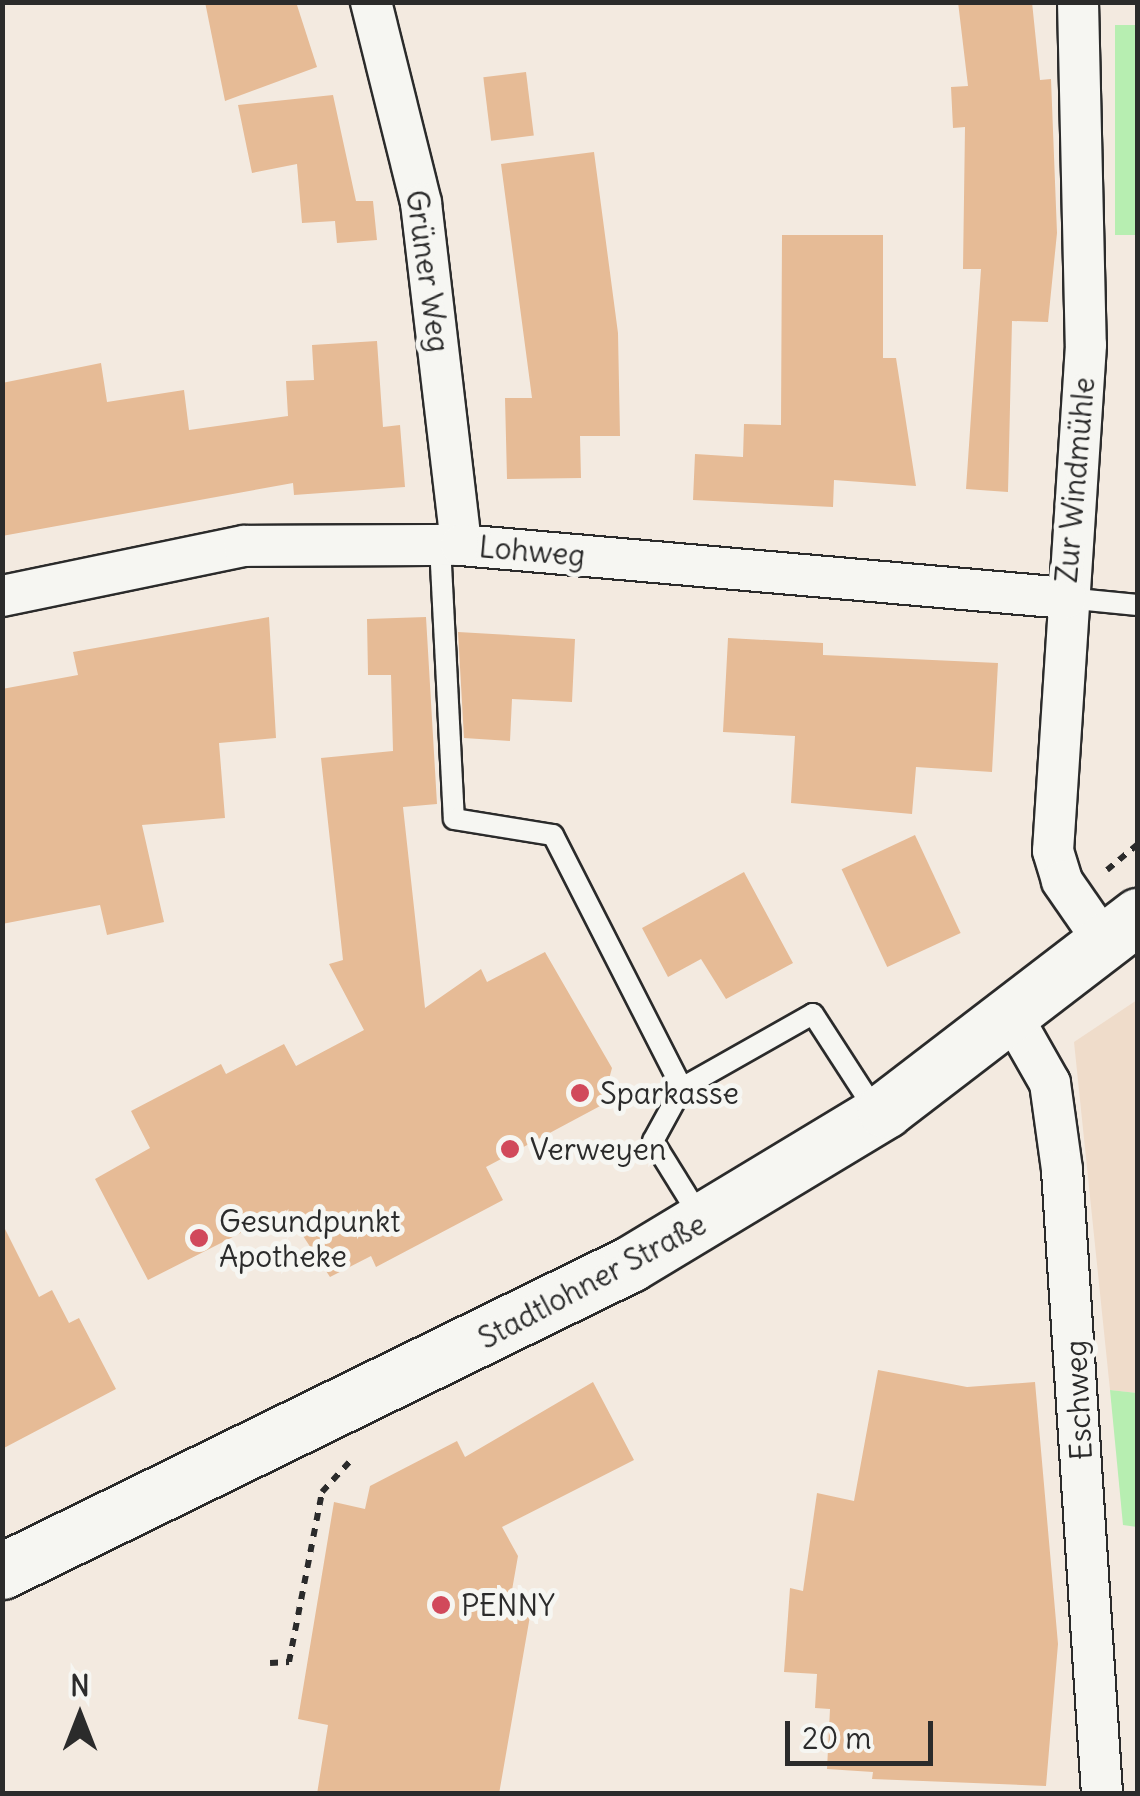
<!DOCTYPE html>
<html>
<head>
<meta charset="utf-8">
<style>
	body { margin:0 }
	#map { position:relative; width:1140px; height:1796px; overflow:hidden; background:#f3eae0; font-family:Delius,sans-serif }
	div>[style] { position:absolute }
	.built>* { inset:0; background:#efdcca }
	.green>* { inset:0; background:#b7eeb1; transform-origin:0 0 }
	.building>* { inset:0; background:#e6bb96; transform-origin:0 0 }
	.path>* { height:6px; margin-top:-3px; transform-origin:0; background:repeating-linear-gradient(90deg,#2b2b2b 0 8px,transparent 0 16px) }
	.roads { filter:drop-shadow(2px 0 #2b2b2b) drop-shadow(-2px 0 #2b2b2b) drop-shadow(0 2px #2b2b2b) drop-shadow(0 -2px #2b2b2b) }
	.service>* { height:20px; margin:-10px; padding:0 10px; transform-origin:10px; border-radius:10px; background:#f6f6f2 }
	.minor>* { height:40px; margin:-20px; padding:0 20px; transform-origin:20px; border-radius:20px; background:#f6f6f2 }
	.secondary>* { height:55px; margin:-27.5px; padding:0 27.5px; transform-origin:27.5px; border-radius:27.5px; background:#f6f6f2 }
	.dots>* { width:28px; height:28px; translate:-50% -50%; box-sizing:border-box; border:5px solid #f6f6f2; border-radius:50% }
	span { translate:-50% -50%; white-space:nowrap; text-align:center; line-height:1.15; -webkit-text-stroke:10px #f6f6f2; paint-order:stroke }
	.street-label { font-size:30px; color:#2b2b2b }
	.poi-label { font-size:30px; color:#2b2b2b }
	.left { translate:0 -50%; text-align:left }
	.frame { position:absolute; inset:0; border:5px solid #2b2b2b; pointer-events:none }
	.north { position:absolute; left:30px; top:1666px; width:100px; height:100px; -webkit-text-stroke:8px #f6f6f2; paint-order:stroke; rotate:0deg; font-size:28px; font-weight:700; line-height:40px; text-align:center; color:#2b2b2b }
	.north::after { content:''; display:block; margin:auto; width:35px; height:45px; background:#2b2b2b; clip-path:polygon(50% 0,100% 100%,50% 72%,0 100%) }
	.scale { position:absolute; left:785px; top:1721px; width:148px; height:45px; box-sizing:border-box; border:5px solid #2b2b2b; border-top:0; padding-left:12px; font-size:30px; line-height:35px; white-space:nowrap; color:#2b2b2b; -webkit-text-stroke:8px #f6f6f2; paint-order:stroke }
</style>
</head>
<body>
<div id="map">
	<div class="built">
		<div style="clip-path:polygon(1137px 1000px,1137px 1393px,1110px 1390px,1074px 1042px)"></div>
	</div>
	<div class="green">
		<div style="left:1137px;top:25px;width:210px;height:22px;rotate:90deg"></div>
		<div style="clip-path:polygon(1110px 1390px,1137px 1393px,1137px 1527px,1123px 1525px)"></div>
	</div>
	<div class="building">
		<div style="clip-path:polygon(205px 2px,296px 2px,317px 67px,225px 101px)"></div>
		<div style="clip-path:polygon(958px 2px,1032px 2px,1040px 80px,1051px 79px,1057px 233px,1048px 322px,1012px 321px,1008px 492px,966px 489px,981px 269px,963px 269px,965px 127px,953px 128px,951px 87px,968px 86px)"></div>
		<div style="left:526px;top:72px;width:64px;height:43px;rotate:83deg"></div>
		<div style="clip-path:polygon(333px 95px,356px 201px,373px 201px,377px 240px,337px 243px,335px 221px,302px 223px,297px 164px,252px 173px,238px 105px)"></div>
		<div style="clip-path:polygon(594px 152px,618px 333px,620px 436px,580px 436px,581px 478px,507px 479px,505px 398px,532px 398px,501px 164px)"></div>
		<div style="clip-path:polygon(782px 235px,883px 235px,883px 358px,896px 358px,916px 486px,834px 480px,833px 507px,693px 500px,695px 454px,743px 457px,744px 424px,781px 425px)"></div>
		<div style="clip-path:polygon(377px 341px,383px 427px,400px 425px,405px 487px,294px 495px,293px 483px,2px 536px,2px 383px,101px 363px,107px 402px,184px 390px,189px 430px,288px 416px,286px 381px,314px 380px,312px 345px)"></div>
		<div style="clip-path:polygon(269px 617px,276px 738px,219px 743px,225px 818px,142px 825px,164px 922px,107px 935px,100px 905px,2px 924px,2px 689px,78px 675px,73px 652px)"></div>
		<div style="clip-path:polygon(426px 617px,437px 804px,403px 807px,425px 1008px,481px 969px,487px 982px,545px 952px,612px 1068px,602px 1105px,486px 1167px,503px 1200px,376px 1267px,371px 1256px,330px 1277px,286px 1210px,148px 1280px,95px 1179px,150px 1148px,131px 1111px,221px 1064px,226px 1074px,284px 1044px,296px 1066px,364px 1030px,329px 964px,343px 960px,321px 758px,393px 751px,391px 675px,368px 675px,367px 619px)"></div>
		<div style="clip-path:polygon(458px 632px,575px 639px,572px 702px,512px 699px,510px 741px,464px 738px)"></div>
		<div style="clip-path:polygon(728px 638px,823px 643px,823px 655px,998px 663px,992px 772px,916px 767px,912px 814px,791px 803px,795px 736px,723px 732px)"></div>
		<div style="left:915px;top:835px;width:108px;height:81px;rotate:65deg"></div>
		<div style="clip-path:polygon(744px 872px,793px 963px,726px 999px,701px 959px,668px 977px,642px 928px)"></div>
		<div style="clip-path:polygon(2px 1223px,39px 1297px,52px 1290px,69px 1323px,79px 1318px,116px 1389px,2px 1449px)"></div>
		<div style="clip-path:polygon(878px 1370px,967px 1387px,1035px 1382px,1058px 1644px,1046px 1786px,872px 1779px,873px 1772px,827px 1769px,830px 1709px,815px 1708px,817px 1674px,784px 1672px,790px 1588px,803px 1591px,817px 1493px,854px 1501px)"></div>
		<div style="clip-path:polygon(593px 1382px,634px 1460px,502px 1527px,518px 1556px,512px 1590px,534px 1593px,499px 1794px,317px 1794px,328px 1725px,298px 1719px,334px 1502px,365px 1509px,370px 1486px,457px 1441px,465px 1457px)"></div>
	</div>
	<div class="path">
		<div style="left:1107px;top:870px;width:40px;rotate:-40deg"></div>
		<div style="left:270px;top:1663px;width:19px;rotate:-3deg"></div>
		<div style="left:289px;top:1662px;width:173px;rotate:-79deg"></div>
		<div style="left:322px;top:1492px;width:43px;rotate:-47.8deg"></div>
	</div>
	<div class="roads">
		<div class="service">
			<div style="left:440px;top:545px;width:274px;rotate:87.1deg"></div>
			<div style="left:454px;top:819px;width:100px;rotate:9.2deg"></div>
			<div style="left:553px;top:835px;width:284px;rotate:63deg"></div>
			<div style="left:682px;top:1088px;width:60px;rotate:118.7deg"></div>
			<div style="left:653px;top:1141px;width:93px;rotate:58.2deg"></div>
			<div style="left:1066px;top:598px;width:72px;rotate:5.6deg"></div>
			<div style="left:682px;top:1088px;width:150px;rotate:-29.5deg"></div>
			<div style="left:813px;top:1014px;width:118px;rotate:57.1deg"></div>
		</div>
		<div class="minor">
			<div style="left:371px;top:2px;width:207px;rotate:76deg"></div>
			<div style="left:421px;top:203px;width:344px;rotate:83.3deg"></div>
			<div style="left:1078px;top:2px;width:343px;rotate:88.7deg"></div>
			<div style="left:1086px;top:345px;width:507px;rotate:93.73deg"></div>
			<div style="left:1053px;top:851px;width:31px;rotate:73deg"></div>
			<div style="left:1062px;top:881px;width:75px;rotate:55.3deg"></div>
			<div style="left:2px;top:596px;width:247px;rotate:-11.7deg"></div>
			<div style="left:244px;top:546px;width:217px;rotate:-0.3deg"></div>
			<div style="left:461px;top:545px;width:607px;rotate:5.01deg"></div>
			<div style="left:1013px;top:1018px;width:75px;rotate:60.4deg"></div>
			<div style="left:1050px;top:1083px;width:88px;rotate:82.1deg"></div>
			<div style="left:1062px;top:1170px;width:625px;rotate:86.33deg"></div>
		</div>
		<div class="secondary">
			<div style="left:2px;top:1571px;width:699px;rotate:-26.05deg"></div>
			<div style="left:630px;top:1264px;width:298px;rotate:-31.1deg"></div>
			<div style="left:885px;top:1110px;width:319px;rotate:-37.5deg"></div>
		</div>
	</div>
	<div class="dots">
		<div style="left:580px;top:1093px;background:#d1495b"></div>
		<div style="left:510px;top:1149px;background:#d1495b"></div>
		<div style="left:199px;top:1238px;background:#d1495b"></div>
		<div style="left:441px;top:1605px;background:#d1495b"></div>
	</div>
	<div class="street-label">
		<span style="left:428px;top:271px;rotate:82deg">Grüner Weg</span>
		<span style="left:1075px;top:480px;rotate:-85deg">Zur Windmühle</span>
		<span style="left:532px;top:551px;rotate:5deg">Lohweg</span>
		<span style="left:592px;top:1281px;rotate:-28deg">Stadtlohner Straße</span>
		<span style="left:1078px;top:1400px;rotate:-93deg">Eschweg</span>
	</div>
	<div class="poi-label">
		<span class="left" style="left:600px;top:1093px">Sparkasse</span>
		<span class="left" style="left:530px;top:1149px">Verweyen</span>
		<span class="left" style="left:219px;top:1238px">Gesundpunkt<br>Apotheke</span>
		<span class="left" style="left:461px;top:1605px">PENNY</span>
	</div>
	<div class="frame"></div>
	<div class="north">N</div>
	<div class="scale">20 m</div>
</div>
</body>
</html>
